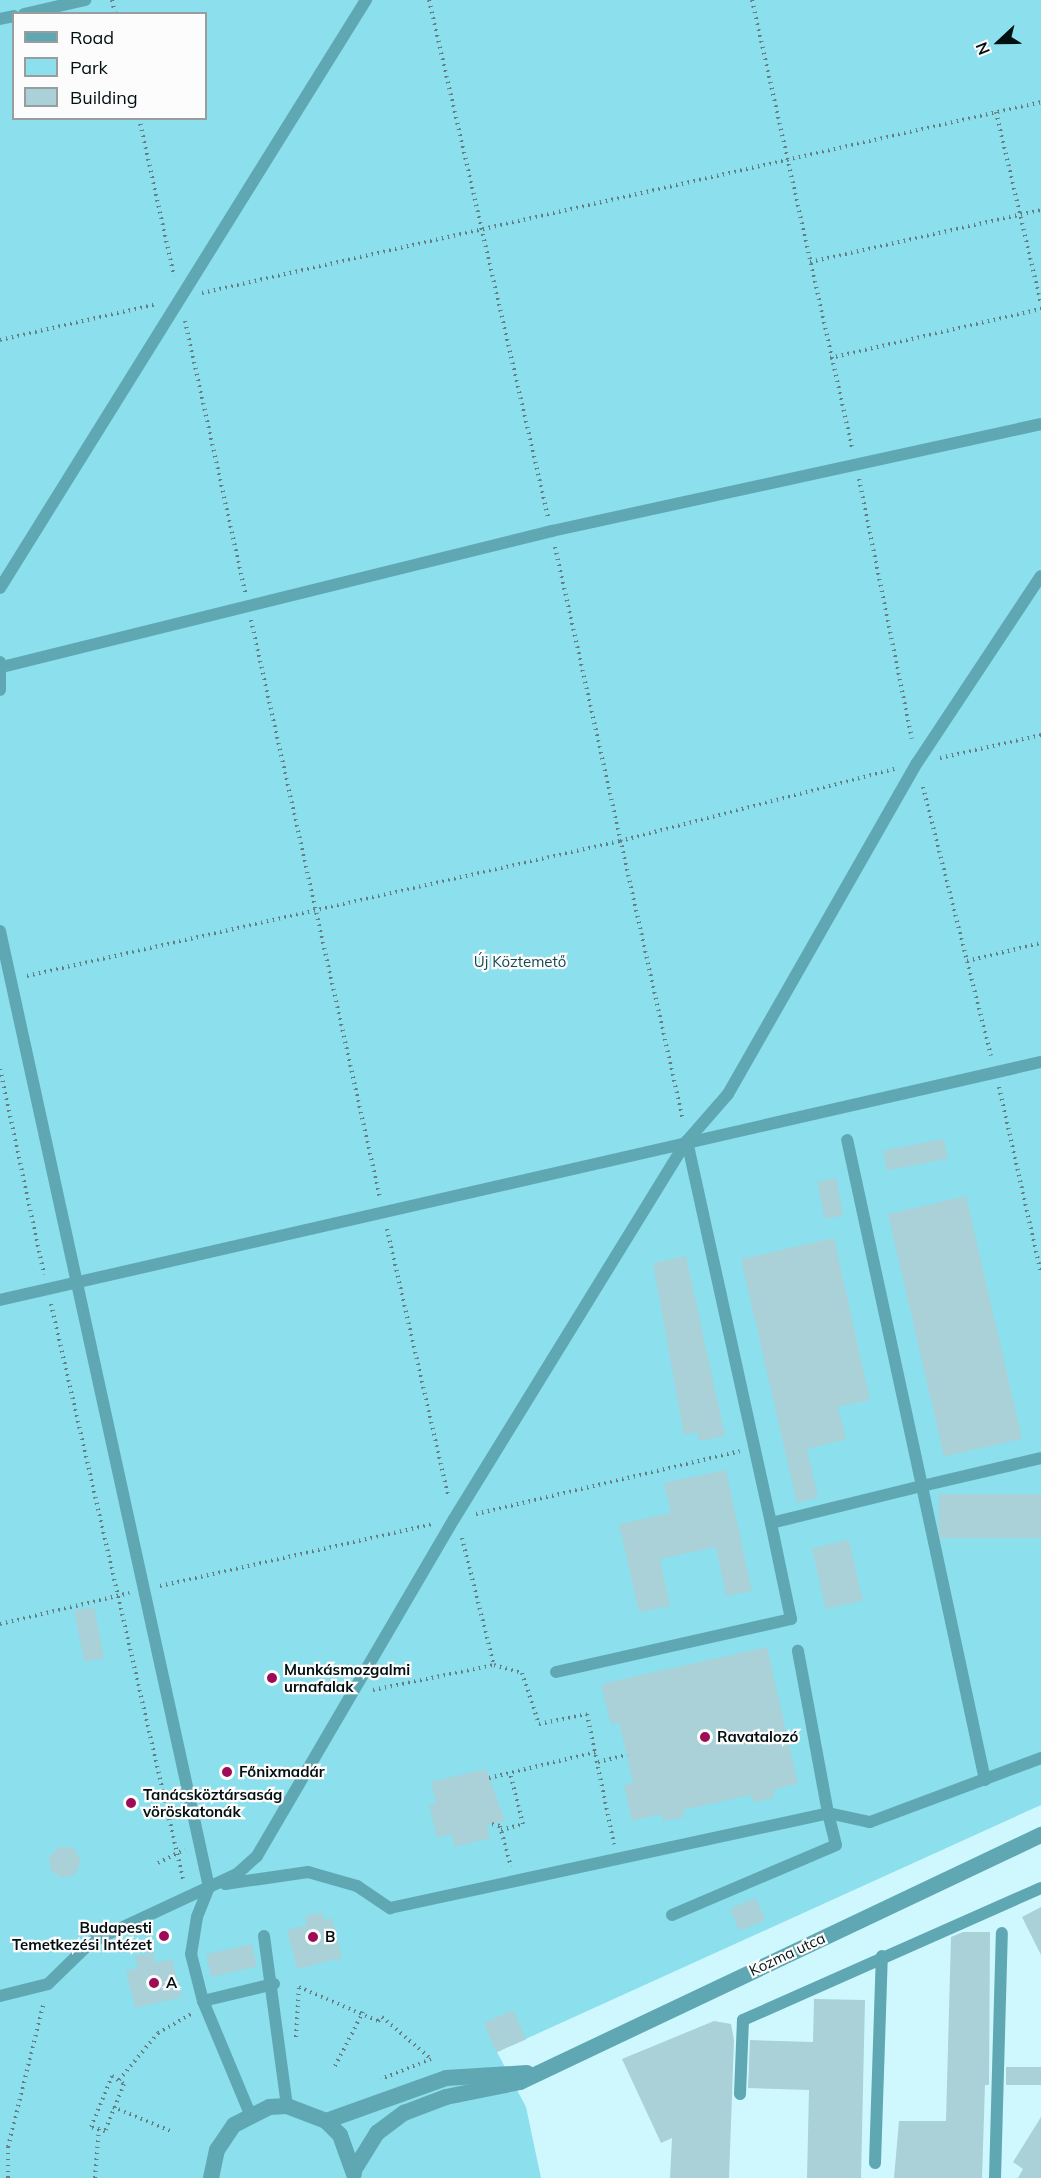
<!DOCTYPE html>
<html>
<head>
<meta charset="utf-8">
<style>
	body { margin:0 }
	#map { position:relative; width:1041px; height:2178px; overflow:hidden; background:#cff8fe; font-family:Mulish,sans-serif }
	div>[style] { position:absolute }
	.green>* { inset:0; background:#8cdfec }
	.building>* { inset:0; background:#a9d1d7; transform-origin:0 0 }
	.path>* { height:4px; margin-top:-2px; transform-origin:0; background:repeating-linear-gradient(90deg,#647e82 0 1.5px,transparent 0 6px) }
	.service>* { height:12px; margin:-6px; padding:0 6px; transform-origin:6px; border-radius:6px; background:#5fa8b3 }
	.tertiary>* { height:16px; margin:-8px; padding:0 8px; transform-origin:8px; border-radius:8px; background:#5fa8b3 }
	.dots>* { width:16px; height:16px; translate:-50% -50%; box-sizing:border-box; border:3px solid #fcfcfc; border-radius:50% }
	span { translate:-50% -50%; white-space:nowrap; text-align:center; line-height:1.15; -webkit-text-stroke:4.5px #fcfcfc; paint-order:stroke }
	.park-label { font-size:15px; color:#15484f }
	.poi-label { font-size:15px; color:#031012; font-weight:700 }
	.left { translate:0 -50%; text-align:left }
	.right { translate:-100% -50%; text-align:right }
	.street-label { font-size:15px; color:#031012 }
	.legend { position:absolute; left:12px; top:12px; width:195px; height:108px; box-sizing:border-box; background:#fcfcfc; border:2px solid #989e9e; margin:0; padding:8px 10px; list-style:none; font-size:18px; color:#031012 }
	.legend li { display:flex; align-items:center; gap:12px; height:30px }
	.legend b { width:30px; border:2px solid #989e9e }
	.north { position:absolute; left:969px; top:12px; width:60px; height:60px; -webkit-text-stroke:4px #fcfcfc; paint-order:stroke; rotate:248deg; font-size:16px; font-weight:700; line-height:24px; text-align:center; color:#031012 }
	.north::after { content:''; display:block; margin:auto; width:21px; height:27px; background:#031012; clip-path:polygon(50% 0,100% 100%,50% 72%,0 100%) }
</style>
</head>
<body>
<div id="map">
	<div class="green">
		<div style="clip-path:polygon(evenodd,0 0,1041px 0,1041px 1805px,497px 2052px,526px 2107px,541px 2178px,0 2178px,0 0,14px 14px,206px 14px,206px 118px,14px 118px,14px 14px)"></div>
	</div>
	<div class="building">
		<div style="left:944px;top:1139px;width:20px;height:62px;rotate:79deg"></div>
		<div style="left:836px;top:1178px;width:38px;height:19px;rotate:79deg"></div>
		<div style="left:966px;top:1196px;width:249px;height:80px;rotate:77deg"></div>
		<div style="clip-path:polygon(834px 1238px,870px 1400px,838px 1407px,846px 1439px,807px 1449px,818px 1497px,797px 1503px,741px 1259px)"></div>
		<div style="clip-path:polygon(686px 1256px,725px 1436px,699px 1441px,697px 1432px,684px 1435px,653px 1263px)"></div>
		<div style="clip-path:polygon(726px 1470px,752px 1591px,726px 1596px,716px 1547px,660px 1559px,670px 1606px,639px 1612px,619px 1524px,671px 1513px,664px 1483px)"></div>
		<div style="left:1041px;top:1494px;width:44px;height:102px;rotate:90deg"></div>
		<div style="left:849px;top:1540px;width:62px;height:38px;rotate:77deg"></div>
		<div style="left:94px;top:1607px;width:52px;height:20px;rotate:79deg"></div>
		<div style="clip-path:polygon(767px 1647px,798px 1784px,773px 1790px,774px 1798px,764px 1800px,754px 1803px,751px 1795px,683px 1810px,685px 1817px,663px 1821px,661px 1814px,632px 1821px,624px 1785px,633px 1783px,627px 1755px,619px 1723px,611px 1724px,601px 1684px)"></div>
		<div style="clip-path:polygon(486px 1769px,505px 1821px,487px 1825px,490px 1838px,455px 1847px,451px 1834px,437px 1838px,429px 1805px,436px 1803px,431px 1782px)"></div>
		<div style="clip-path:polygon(59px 1847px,74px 1848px,81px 1860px,76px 1874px,63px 1878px,51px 1871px,49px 1857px)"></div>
		<div style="left:756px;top:1898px;width:24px;height:28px;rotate:68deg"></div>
		<div style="clip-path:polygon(1041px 1907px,1041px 1955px,1022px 1917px)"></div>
		<div style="clip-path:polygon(322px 1912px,324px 1920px,332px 1918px,342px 1958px,297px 1969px,287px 1930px,307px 1925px,305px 1916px)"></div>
		<div style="clip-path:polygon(963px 1932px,990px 1932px,989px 2085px,985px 2085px,982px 2178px,894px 2178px,899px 2121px,946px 2121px,951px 1937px)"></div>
		<div style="left:252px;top:1944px;width:23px;height:47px;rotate:77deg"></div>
		<div style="clip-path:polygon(153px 1952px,156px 1963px,172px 1959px,182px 1997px,135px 2008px,126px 1971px,138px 1968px,135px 1956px)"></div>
		<div style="clip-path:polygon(814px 1999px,865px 2000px,861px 2178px,807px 2178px,809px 2090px,748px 2088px,750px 2040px,813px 2042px)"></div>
		<div style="left:513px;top:2010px;width:32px;height:32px;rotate:66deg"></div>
		<div style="clip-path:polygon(714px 2021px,731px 2024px,734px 2040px,729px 2178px,670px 2178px,672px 2138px,661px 2143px,622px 2059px)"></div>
		<div style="left:1006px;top:2067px;width:35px;height:18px"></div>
		<div style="clip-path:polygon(1041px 2117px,1041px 2178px,1018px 2178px,1023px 2169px,1013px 2162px)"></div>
	</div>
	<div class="path">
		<div style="left:112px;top:0;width:14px;rotate:78deg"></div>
		<div style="left:429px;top:0;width:531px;rotate:77.04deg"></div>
		<div style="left:752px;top:0;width:459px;rotate:77.4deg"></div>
		<div style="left:996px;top:112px;width:197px;rotate:76.8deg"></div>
		<div style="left:139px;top:118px;width:162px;rotate:77.5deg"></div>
		<div style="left:810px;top:262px;width:237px;rotate:-12.7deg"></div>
		<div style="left:202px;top:293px;width:860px;rotate:-12.82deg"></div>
		<div style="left:185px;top:321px;width:278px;rotate:77.5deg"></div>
		<div style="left:0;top:340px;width:161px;rotate:-12.9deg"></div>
		<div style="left:830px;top:358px;width:217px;rotate:-13.1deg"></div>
		<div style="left:859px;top:479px;width:265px;rotate:78.5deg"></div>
		<div style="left:555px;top:547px;width:587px;rotate:77.41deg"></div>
		<div style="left:251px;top:620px;width:592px;rotate:77.42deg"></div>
		<div style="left:940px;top:758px;width:104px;rotate:-12.8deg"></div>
		<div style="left:923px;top:787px;width:277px;rotate:75.8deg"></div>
		<div style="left:967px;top:961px;width:76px;rotate:-13.7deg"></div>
		<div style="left:27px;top:976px;width:608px;rotate:-12.83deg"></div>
		<div style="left:620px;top:841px;width:284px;rotate:-14.7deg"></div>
		<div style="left:0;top:1069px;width:210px;rotate:77.9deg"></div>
		<div style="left:999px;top:1087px;width:191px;rotate:77.3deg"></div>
		<div style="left:387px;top:1229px;width:274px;rotate:77.1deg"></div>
		<div style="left:51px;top:1304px;width:590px;rotate:77.07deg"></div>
		<div style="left:476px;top:1514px;width:271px;rotate:-13.4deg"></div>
		<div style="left:462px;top:1538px;width:131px;rotate:75.9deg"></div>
		<div style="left:160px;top:1586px;width:281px;rotate:-12.8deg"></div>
		<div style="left:0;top:1624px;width:133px;rotate:-13.5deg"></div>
		<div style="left:373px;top:1690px;width:124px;rotate:-11.7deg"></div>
		<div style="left:494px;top:1665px;width:29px;rotate:16deg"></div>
		<div style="left:522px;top:1673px;width:54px;rotate:71.6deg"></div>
		<div style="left:539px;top:1724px;width:49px;rotate:-11.8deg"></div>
		<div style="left:587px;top:1714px;width:133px;rotate:78.3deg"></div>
		<div style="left:598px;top:1762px;width:30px;rotate:-14deg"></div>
		<div style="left:489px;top:1778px;width:110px;rotate:-13.7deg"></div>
		<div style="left:492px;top:1824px;width:8px;rotate:14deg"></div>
		<div style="left:500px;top:1826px;width:42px;rotate:75deg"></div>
		<div style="left:501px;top:1830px;width:23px;rotate:-15deg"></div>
		<div style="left:523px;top:1824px;width:53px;rotate:-104.3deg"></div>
		<div style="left:158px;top:1863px;width:30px;rotate:-27deg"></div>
		<div style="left:296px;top:2037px;width:50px;rotate:-86.6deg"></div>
		<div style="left:299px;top:1987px;width:86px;rotate:23.3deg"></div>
		<div style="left:378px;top:2021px;width:6px;rotate:-45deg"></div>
		<div style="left:382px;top:2017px;width:65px;rotate:40.6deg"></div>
		<div style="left:431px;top:2059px;width:54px;rotate:158.2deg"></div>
		<div style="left:335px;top:2066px;width:61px;rotate:-62.6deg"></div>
		<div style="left:112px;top:2076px;width:14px;rotate:34deg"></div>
		<div style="left:124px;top:2084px;width:51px;rotate:112deg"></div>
		<div style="left:105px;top:2131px;width:15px;rotate:-164deg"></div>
		<div style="left:91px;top:2127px;width:55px;rotate:-67.6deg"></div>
		<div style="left:119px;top:2080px;width:61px;rotate:-50.3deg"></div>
		<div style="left:158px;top:2033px;width:39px;rotate:-30deg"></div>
		<div style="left:113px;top:2107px;width:65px;rotate:22.6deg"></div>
		<div style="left:8px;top:2178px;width:31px;rotate:-90deg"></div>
		<div style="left:8px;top:2147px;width:149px;rotate:-76.1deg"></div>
		<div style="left:95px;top:2178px;width:50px;rotate:-85.4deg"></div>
	</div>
	<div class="service">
		<div style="left:24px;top:14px;width:63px;rotate:-12.9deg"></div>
		<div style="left:0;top:19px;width:14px;rotate:-12deg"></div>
		<div style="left:0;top:588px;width:693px;rotate:-58.1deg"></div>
		<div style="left:0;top:662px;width:28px;rotate:90deg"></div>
		<div style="left:2px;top:667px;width:567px;rotate:-13.89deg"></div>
		<div style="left:552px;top:531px;width:501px;rotate:-12.34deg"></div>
		<div style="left:0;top:931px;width:979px;rotate:77.67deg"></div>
		<div style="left:209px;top:1887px;width:32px;rotate:112deg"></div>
		<div style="left:197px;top:1917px;width:37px;rotate:99deg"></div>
		<div style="left:191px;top:1954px;width:49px;rotate:75.7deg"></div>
		<div style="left:203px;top:2001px;width:122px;rotate:67.4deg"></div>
		<div style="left:687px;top:1141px;width:391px;rotate:77.6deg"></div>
		<div style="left:0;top:1300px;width:1068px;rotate:-12.88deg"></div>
		<div style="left:556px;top:1672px;width:241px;rotate:-12.7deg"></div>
		<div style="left:791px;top:1619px;width:98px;rotate:-101.8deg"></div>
		<div style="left:771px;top:1523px;width:155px;rotate:-13.8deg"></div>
		<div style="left:922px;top:1486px;width:354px;rotate:-102.2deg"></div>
		<div style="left:985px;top:1780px;width:301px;rotate:-102.1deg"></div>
		<div style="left:922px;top:1486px;width:122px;rotate:-13.2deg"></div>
		<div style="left:225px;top:1884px;width:84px;rotate:-8.2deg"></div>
		<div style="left:308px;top:1872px;width:51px;rotate:15.9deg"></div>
		<div style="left:357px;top:1886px;width:40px;rotate:34deg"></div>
		<div style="left:390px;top:1908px;width:448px;rotate:-12.2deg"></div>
		<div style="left:828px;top:1813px;width:165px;rotate:-100.5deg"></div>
		<div style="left:672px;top:1915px;width:178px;rotate:-23.1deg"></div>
		<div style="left:836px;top:1845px;width:33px;rotate:-104deg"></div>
		<div style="left:828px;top:1813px;width:43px;rotate:12.1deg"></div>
		<div style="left:870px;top:1822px;width:183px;rotate:-20.5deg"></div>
		<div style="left:264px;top:1936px;width:172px;rotate:82.3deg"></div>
		<div style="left:0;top:1996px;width:49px;rotate:-14deg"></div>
		<div style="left:48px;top:1984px;width:60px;rotate:-44.3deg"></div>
		<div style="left:91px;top:1942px;width:161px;rotate:-25deg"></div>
		<div style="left:237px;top:1874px;width:27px;rotate:-42deg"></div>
		<div style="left:257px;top:1856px;width:390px;rotate:-59.7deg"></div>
		<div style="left:454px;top:1519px;width:444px;rotate:-58.4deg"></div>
		<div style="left:687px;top:1141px;width:62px;rotate:-48.9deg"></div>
		<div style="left:728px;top:1094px;width:381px;rotate:-60.3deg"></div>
		<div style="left:917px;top:763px;width:224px;rotate:-56.5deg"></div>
		<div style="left:203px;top:2001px;width:73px;rotate:-13.5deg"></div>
		<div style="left:740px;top:2094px;width:74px;rotate:-87.7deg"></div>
		<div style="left:743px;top:2020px;width:326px;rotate:-23.9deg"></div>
		<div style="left:875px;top:2163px;width:207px;rotate:-88.1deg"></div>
		<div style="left:995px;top:2178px;width:245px;rotate:-88.4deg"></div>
	</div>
	<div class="tertiary">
		<div style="left:326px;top:2121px;width:127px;rotate:-19.7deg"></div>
		<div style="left:446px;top:2078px;width:81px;rotate:-3.5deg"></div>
		<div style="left:354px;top:2170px;width:44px;rotate:-58.1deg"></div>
		<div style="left:377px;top:2133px;width:34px;rotate:-37deg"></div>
		<div style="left:404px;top:2113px;width:45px;rotate:-20.9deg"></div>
		<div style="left:446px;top:2097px;width:76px;rotate:-11.5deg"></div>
		<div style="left:520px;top:2082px;width:577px;rotate:-25.37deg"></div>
		<div style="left:211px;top:2178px;width:29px;rotate:-78deg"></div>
		<div style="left:217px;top:2150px;width:30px;rotate:-56deg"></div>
		<div style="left:234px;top:2125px;width:39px;rotate:-27deg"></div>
		<div style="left:269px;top:2107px;width:18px;rotate:-3deg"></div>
		<div style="left:287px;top:2106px;width:42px;rotate:21deg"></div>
		<div style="left:326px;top:2121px;width:20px;rotate:45deg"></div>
		<div style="left:340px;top:2135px;width:41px;rotate:70.3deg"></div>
	</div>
	<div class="dots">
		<div style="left:272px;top:1678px;background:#9e0c57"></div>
		<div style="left:705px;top:1737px;background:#9e0c57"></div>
		<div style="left:227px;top:1772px;background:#9e0c57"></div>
		<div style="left:131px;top:1803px;background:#9e0c57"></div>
		<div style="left:164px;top:1936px;background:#9e0c57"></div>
		<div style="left:313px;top:1937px;background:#9e0c57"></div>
		<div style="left:154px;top:1983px;background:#9e0c57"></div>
	</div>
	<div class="park-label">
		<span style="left:520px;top:962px">Új Köztemető</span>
	</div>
	<div class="poi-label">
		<span class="left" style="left:284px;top:1678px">Munkásmozgalmi<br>urnafalak</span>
		<span class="left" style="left:717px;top:1737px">Ravatalozó</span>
		<span class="left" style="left:239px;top:1772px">Főnixmadár</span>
		<span class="left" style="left:143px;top:1803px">Tanácsköztársaság<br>vöröskatonák</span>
		<span class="right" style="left:152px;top:1936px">Budapesti<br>Temetkezési Intézet</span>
		<span class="left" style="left:325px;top:1937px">B</span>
		<span class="left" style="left:166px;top:1983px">A</span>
	</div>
	<div class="street-label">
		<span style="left:787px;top:1954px;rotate:-25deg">Kozma utca</span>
	</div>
	<ul class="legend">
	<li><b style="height:8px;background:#5fa8b3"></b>Road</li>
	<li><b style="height:16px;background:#8cdfec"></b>Park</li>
	<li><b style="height:16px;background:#a9d1d7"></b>Building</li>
	</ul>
	<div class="north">N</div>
</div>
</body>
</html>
